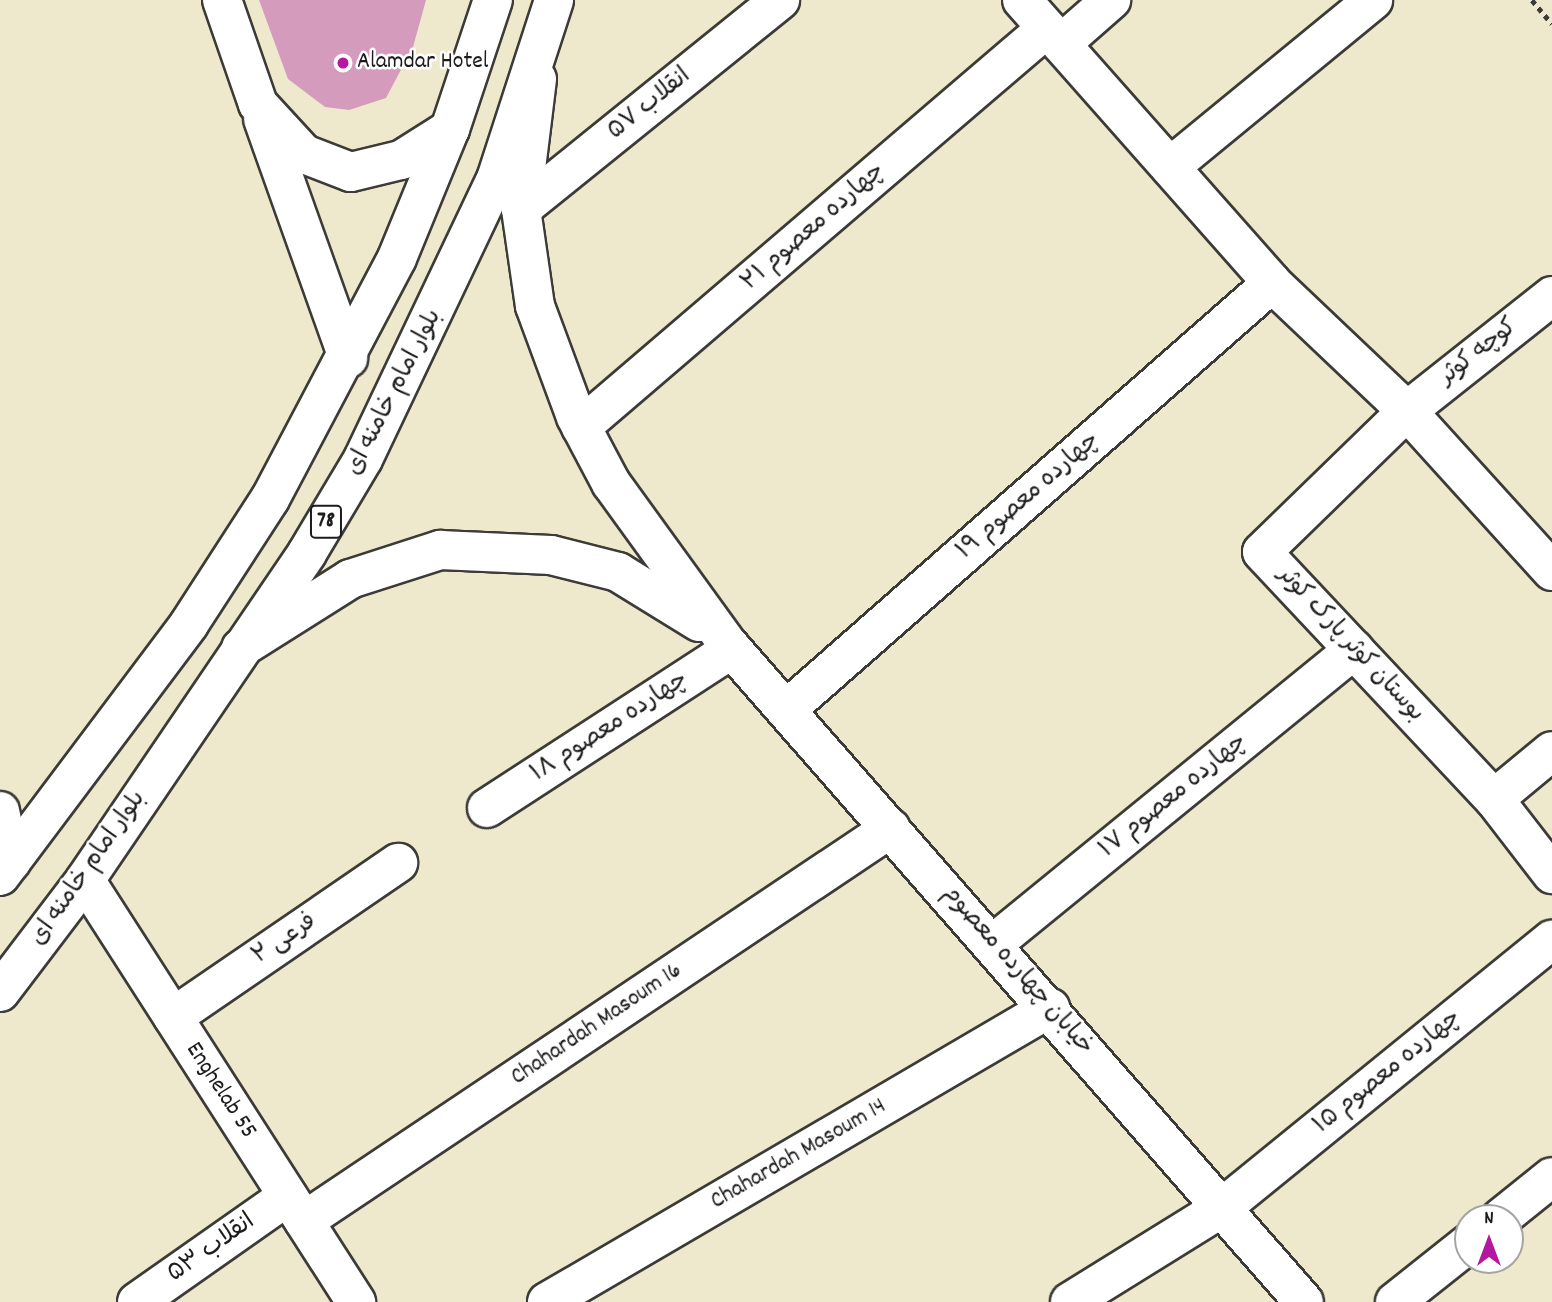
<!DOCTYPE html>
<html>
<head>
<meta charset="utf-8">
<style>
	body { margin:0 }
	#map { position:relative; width:1552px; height:1302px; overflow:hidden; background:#eee8cd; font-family:Dekko,"Playpen Sans Arabic",sans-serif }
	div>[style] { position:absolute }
	.building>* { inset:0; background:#d59bbc }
	.path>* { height:4.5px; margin-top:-2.25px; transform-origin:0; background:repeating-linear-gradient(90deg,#3c3b37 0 5px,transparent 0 10px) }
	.roads { filter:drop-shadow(2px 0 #3c3b37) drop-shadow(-2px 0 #3c3b37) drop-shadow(0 2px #3c3b37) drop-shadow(0 -2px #3c3b37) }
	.minor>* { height:38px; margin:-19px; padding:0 19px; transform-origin:19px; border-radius:19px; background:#fff }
	.tertiary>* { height:38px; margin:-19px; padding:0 19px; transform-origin:19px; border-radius:19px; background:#fff }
	.primary>* { height:38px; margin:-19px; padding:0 19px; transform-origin:19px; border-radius:19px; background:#fff }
	.dots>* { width:19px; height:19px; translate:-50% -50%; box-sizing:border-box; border:4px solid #fff; border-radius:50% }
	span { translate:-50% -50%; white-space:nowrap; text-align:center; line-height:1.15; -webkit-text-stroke:5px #fff; paint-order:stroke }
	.shield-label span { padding:2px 5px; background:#fff; border:2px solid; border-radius:5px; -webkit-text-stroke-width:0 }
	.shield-label { font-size:23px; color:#1c1c1c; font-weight:700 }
	.poi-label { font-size:24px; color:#1c1c1c }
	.left { translate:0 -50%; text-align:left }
	.street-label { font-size:24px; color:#1c1c1c }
	.north { position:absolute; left:1454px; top:1204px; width:70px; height:70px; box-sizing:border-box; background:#fff; border:2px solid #a4a4a4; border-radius:50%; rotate:0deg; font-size:19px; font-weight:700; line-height:28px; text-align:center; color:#1c1c1c }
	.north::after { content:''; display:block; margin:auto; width:24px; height:32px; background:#b5179e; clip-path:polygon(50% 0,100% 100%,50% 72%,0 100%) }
</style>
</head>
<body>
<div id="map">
	<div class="building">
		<div style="clip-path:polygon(259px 0,426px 0,413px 47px,386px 98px,349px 110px,325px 107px,288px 79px)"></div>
	</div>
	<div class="path">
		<div style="left:1532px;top:0;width:31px;rotate:50deg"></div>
	</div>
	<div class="roads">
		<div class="minor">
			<div style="left:222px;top:0;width:110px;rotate:70.9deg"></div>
			<div style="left:258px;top:104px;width:68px;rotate:47.4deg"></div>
			<div style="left:304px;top:154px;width:50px;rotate:21deg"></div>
			<div style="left:351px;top:172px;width:51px;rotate:-13.5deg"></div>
			<div style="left:401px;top:160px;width:58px;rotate:-32.3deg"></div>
			<div style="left:1022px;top:0;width:378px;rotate:48.5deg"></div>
			<div style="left:1272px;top:283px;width:186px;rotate:43.5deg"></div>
			<div style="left:1407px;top:411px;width:185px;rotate:-38.4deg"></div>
			<div style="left:1061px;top:44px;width:67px;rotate:-41.3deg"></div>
			<div style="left:263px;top:119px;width:254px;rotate:70.4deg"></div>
			<div style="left:1170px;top:167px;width:263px;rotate:-39.4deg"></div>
			<div style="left:521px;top:209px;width:333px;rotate:-38.9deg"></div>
			<div style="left:581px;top:427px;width:613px;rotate:-40.57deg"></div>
			<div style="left:1552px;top:571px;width:216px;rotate:-132.2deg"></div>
			<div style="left:1407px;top:411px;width:202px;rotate:135.8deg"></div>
			<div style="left:1262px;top:552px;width:339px;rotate:46.8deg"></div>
			<div style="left:1494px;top:799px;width:95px;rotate:52.3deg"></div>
			<div style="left:786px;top:710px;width:647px;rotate:-41.3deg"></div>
			<div style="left:1494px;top:799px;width:75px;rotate:-39.6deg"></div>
			<div style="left:487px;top:808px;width:292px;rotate:-33deg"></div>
			<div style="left:0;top:811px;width:52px;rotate:77.8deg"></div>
			<div style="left:85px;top:880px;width:502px;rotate:57.29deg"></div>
			<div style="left:993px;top:944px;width:466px;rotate:-39.2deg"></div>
			<div style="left:173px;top:1017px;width:273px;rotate:-34.4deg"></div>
			<div style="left:1501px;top:1218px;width:65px;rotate:-38.8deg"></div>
			<div style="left:304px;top:1221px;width:706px;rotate:-33.8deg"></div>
			<div style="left:137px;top:1302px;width:184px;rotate:-35.1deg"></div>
			<div style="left:547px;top:1302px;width:583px;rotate:-30.31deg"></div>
			<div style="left:1070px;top:1302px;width:180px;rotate:-31.8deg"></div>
			<div style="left:1223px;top:1207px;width:424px;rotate:-39.1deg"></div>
			<div style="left:1395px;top:1302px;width:93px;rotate:-38.5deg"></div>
		</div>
		<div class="tertiary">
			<div style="left:537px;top:79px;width:131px;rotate:97deg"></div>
			<div style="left:521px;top:209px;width:98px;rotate:81.8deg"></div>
			<div style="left:535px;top:306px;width:118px;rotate:69.7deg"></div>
			<div style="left:576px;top:417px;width:75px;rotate:62.1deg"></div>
			<div style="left:611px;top:483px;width:196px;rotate:54.1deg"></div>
			<div style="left:726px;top:642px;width:877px;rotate:48.79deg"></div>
			<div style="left:241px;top:648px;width:129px;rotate:-32.3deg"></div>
			<div style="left:350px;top:579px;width:95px;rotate:-17.9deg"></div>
			<div style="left:440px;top:550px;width:111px;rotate:2.6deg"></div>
			<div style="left:551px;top:555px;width:69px;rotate:14.2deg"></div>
			<div style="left:618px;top:572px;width:95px;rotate:31.7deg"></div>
		</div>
		<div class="primary">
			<div style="left:0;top:876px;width:315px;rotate:-53.1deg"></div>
			<div style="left:189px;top:624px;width:149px;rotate:-57.1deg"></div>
			<div style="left:270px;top:499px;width:272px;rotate:-62.2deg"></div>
			<div style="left:397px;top:258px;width:139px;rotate:-67.7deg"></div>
			<div style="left:450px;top:129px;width:136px;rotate:-71.6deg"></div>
			<div style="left:0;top:992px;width:141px;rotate:-52.8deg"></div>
			<div style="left:85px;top:880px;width:395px;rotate:-55.8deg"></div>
			<div style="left:307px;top:553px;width:109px;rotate:-59.2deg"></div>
			<div style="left:363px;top:459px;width:310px;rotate:-64.6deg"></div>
			<div style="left:496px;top:179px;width:188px;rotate:-72deg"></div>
		</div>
	</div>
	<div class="dots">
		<div style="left:343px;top:63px;background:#b5179e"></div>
	</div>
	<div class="shield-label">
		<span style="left:326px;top:522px">78</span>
	</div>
	<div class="poi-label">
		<span class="left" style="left:357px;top:63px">Alamdar Hotel</span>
	</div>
	<div class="street-label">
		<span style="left:650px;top:105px;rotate:-39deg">انقلاب ۵۷</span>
		<span style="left:814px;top:228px;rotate:-41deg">چهارده معصوم ۲۱</span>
		<span style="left:1479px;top:353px;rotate:-38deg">کوچه کوثر</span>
		<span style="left:395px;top:393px;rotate:-63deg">بلوار امام خامنه ای</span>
		<span style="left:1029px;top:497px;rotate:-41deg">چهارده معصوم ۱۹</span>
		<span style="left:1350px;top:645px;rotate:47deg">بوستان کوثر پارک کوثر</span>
		<span style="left:610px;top:728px;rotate:-33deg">چهارده معصوم ۱۸</span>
		<span style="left:1174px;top:797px;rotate:-39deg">چهارده معصوم ۱۷</span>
		<span style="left:89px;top:869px;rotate:-55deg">بلوار امام خامنه ای</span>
		<span style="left:285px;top:940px;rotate:-34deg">فرعی ۲</span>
		<span style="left:1017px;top:971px;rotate:49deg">خیابان چهارده معصوم</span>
		<span style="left:597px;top:1025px;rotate:-34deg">Chahardah Masoum 16</span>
		<span style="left:1388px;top:1073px;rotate:-39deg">چهارده معصوم ۱۵</span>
		<span style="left:220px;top:1091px;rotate:57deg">Enghelab 55</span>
		<span style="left:799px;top:1155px;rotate:-30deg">Chahardah Masoum 14</span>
		<span style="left:212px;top:1249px;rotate:-35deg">انقلاب ۵۳</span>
	</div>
	<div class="north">N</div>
</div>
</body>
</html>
